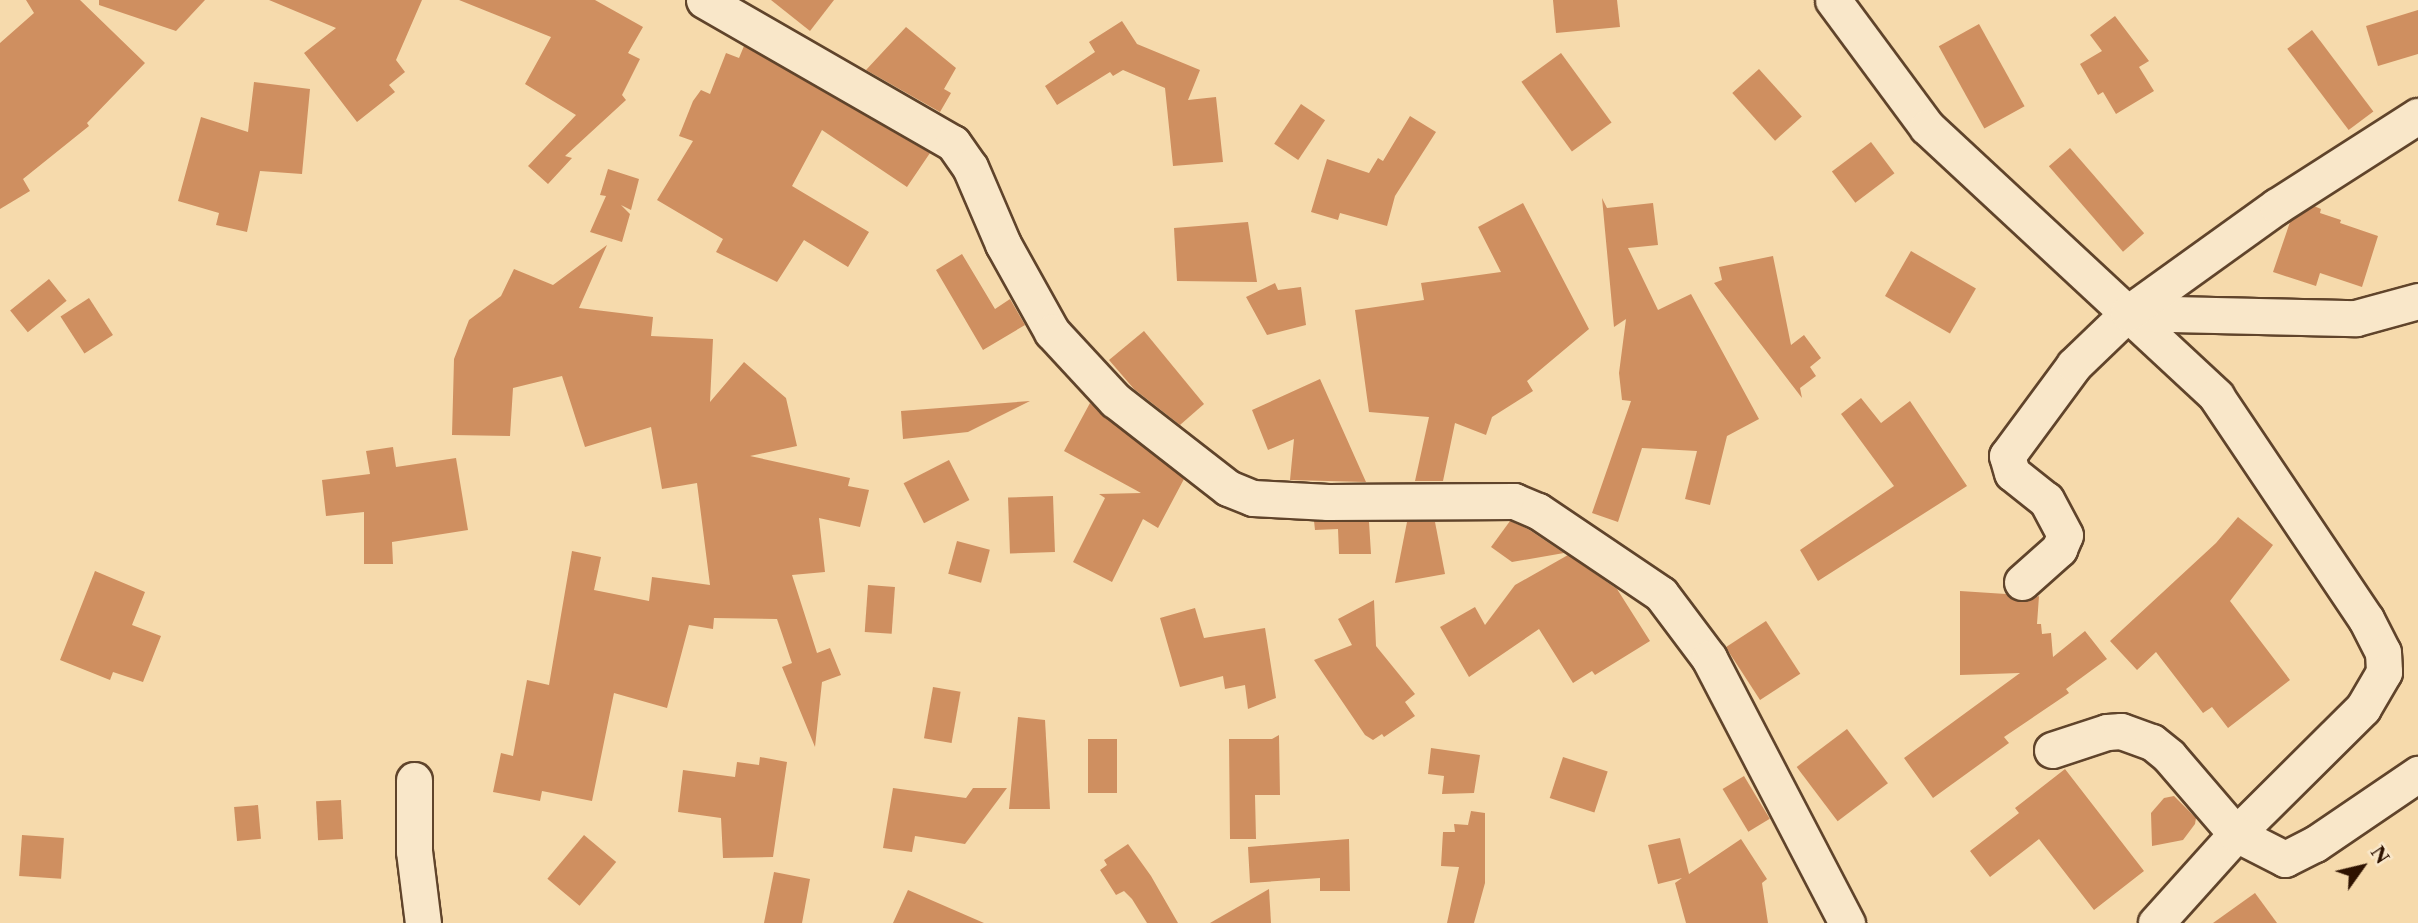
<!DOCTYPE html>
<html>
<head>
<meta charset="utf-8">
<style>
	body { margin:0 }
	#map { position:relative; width:2418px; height:923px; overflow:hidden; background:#f6daac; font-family:"Libre Caslon Text",serif }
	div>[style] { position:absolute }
	.building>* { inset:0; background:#cf8f60; transform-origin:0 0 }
	.roads { filter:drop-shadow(2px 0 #60442b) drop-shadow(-2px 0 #60442b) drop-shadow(0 2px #60442b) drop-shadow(0 -2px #60442b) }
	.street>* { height:35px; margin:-17.5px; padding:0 17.5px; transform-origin:17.5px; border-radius:17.5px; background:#f9e7c9 }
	span { translate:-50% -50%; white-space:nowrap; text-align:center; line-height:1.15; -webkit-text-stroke:7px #f9e7c9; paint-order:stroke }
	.north { position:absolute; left:2327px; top:832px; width:70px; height:70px; -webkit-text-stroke:5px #f9e7c9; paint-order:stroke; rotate:56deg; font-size:19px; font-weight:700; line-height:28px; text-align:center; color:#2e1200 }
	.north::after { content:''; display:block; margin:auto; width:24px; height:32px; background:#2e1200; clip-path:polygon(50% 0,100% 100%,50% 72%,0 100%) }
</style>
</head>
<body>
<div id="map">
	<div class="building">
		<div style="clip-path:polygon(26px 0,80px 0,145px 63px,87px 123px,89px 126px,23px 179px,30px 191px,0 209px,0 43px,34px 13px)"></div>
		<div style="clip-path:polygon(99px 0,205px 0,176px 31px,99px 5px)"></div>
		<div style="clip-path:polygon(269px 0,422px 0,396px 60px,405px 72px,389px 85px,395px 92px,357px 122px,304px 53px,336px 28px)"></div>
		<div style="clip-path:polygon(459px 0,595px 0,643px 27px,628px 53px,640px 59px,622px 95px,626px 100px,565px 156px,572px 158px,548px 184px,528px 166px,576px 115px,525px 84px,551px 37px)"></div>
		<div style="clip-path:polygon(771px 0,834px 0,810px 31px)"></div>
		<div style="clip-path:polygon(1553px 0,1617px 0,1620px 27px,1556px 33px)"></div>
		<div style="clip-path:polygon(2418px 10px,2418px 54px,2378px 66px,2366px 26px)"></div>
		<div style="clip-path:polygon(2115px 16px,2149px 61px,2139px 67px,2154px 91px,2116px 114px,2103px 92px,2098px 95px,2080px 64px,2102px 51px,2090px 35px)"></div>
		<div style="clip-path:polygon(1122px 21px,1137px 44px,1200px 70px,1188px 100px,1216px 97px,1223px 162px,1173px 166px,1165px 88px,1123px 70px,1113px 76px,1110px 72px,1057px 105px,1045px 86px,1095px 52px,1089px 42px)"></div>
		<div style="left:1979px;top:24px;width:94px;height:46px;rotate:61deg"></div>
		<div style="clip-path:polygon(906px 27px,956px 68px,944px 89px,951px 93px,940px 112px,866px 70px)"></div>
		<div style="left:2312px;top:30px;width:102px;height:31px;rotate:53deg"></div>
		<div style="clip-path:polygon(744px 46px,930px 153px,907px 187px,822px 130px,792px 186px,869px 232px,848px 267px,804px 240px,777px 282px,716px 252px,723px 239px,657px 200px,693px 141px,679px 136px,693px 101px,701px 90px,710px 94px,726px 53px,739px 58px)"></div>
		<div style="left:1561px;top:53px;width:86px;height:49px;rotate:54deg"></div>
		<div style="left:1759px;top:69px;width:64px;height:36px;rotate:48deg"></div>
		<div style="clip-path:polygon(254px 82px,310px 89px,302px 174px,260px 171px,247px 232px,216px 225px,219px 213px,178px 201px,201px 117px,248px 132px)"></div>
		<div style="left:1301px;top:104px;width:29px;height:48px;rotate:34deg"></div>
		<div style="clip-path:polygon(1410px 116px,1436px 132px,1395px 196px,1387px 226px,1340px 213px,1338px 220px,1311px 212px,1327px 159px,1369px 173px,1378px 158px,1383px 161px)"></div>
		<div style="left:1871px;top:142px;width:39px;height:49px;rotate:53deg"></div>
		<div style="left:2070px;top:148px;width:113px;height:28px;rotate:49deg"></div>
		<div style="clip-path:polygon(608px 169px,639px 179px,631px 210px,621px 205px,630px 214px,622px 242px,590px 232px,606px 196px,600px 195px)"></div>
		<div style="clip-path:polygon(1602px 198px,1607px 208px,1653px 203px,1658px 245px,1628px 248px,1658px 310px,1691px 294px,1759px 419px,1727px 436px,1710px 505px,1685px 499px,1697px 451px,1642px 448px,1618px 522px,1592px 513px,1631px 401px,1622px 400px,1619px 373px,1626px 319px,1614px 327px)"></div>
		<div style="clip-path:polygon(1523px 203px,1589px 329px,1527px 381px,1533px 391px,1492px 417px,1486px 435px,1455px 423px,1443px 481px,1415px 481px,1429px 417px,1369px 412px,1355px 310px,1424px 300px,1421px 283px,1501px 272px,1478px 227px)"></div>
		<div style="clip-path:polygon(2314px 206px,2321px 209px,2320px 213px,2341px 220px,2340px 223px,2378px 236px,2362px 287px,2320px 273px,2316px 286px,2273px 272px,2290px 222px)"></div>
		<div style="clip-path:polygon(1248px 222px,1257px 282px,1177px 281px,1174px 228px)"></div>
		<div style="clip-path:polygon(607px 245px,579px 308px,653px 317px,651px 336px,713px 339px,710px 402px,744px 362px,786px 398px,797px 446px,750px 456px,850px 478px,848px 486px,869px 490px,860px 527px,819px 518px,825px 572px,792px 575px,817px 653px,830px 648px,841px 675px,822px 682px,815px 747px,782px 667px,792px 663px,777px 619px,714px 618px,713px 629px,689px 625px,667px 708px,614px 693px,592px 801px,542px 791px,540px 801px,493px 792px,501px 753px,513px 756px,527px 680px,549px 685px,572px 551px,601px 557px,594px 590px,649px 601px,652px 577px,710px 585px,697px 483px,662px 489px,651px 427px,585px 447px,562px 376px,513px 388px,510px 436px,452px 435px,454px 359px,469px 320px,501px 296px,514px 269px,553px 285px)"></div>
		<div style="left:1911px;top:251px;width:75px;height:52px;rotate:30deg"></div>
		<div style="clip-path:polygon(962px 254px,995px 309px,1010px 299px,1025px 325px,983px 350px,936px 270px)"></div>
		<div style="clip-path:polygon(1773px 256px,1791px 345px,1804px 335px,1821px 358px,1810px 367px,1816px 376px,1800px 388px,1802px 398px,1714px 283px,1722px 280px,1719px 267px)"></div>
		<div style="left:49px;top:279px;width:28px;height:50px;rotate:51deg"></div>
		<div style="clip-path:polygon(1275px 283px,1278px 290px,1301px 287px,1306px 325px,1267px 335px,1246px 297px)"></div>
		<div style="left:89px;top:298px;width:44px;height:34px;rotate:57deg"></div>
		<div style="clip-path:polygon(1144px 331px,1204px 404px,1180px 425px,1134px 389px,1109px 360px)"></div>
		<div style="clip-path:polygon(1320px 379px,1366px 482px,1290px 480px,1294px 439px,1268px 450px,1252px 410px)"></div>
		<div style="clip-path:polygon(1861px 398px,1881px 423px,1910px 401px,1967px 486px,1818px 581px,1800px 550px,1894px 486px,1841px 414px)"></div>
		<div style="clip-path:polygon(1030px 401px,968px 432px,903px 439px,901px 411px)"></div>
		<div style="clip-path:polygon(1090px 403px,1184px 479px,1158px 528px,1143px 519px,1112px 582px,1073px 562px,1105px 498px,1099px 494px,1141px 493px,1064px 451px)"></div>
		<div style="clip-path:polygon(393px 447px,396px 467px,456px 458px,468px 530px,392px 542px,393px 564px,364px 564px,364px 512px,326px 516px,322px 480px,370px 474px,366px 451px)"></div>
		<div style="left:949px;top:460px;width:45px;height:51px;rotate:63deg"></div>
		<div style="left:1053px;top:496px;width:56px;height:45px;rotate:88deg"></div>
		<div style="clip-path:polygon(2238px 517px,2273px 545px,2230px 601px,2290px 680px,2228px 728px,2212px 707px,2203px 713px,2156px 652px,2137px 670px,2110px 641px,2216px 543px)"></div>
		<div style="clip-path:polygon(1314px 521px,1369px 522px,1371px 554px,1339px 554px,1338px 529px,1315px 530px)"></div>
		<div style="clip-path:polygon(1510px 521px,1528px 529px,1564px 553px,1512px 562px,1491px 547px)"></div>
		<div style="clip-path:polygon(1407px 522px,1435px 522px,1445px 574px,1395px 583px)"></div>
		<div style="left:957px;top:541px;width:34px;height:34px;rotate:15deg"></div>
		<div style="clip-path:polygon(1568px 555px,1617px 589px,1650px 641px,1595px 675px,1592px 671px,1573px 683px,1539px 629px,1469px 677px,1440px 627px,1475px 607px,1485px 625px,1515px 585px)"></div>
		<div style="clip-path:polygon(95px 571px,145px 592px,132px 625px,161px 636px,143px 682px,113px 672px,110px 680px,60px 660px)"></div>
		<div style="left:868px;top:585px;width:27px;height:47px;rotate:4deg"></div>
		<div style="clip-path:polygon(1960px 591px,2006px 594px,2025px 602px,2039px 596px,2037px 624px,2041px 624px,2042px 634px,2051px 633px,2053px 657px,2085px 631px,2107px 659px,2066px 689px,2069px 693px,2004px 737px,2009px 743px,1933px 798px,1904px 758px,2020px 673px,1960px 675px)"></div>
		<div style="clip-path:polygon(1374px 600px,1376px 646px,1415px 694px,1405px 702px,1415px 716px,1384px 737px,1382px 734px,1373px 740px,1365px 735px,1314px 660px,1352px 645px,1338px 619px)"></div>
		<div style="clip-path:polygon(1195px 608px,1204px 638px,1265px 628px,1276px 698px,1248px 709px,1245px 685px,1225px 689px,1223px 676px,1180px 687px,1160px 618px)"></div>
		<div style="left:1766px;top:621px;width:63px;height:48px;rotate:57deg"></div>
		<div style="left:933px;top:687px;width:28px;height:52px;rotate:10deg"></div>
		<div style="clip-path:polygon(1018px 717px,1045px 720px,1050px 809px,1009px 809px)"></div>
		<div style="left:1847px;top:729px;width:68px;height:63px;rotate:53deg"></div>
		<div style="clip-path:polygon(1279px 735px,1280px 795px,1255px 795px,1256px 839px,1230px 839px,1229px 739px,1272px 739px)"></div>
		<div style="left:1088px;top:739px;width:29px;height:54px"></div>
		<div style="clip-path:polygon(1431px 748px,1480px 755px,1474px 793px,1442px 794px,1444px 776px,1428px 774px)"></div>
		<div style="clip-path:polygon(760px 757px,787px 762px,773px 857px,723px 858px,721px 818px,678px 812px,683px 770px,735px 777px,737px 762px,759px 765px)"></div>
		<div style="left:1563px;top:757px;width:47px;height:43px;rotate:18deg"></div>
		<div style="clip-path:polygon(2065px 769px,2144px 871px,2094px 910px,2039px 839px,1990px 877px,1970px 851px,2019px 813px,2015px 808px)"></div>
		<div style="left:1744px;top:776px;width:50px;height:25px;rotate:59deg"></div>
		<div style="clip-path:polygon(893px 788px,966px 798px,973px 788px,1007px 788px,965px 844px,915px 836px,912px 852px,883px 848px)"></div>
		<div style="clip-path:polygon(2174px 796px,2196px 818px,2195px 824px,2183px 840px,2152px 846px,2151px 813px,2164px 798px)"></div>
		<div style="left:341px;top:800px;width:39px;height:25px;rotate:87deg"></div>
		<div style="left:258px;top:805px;width:34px;height:24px;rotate:85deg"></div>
		<div style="clip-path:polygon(1471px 811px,1485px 813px,1485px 883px,1474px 923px,1447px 923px,1459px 867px,1441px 866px,1443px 832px,1455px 832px,1454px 824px,1468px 825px)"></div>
		<div style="left:22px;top:835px;width:42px;height:41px;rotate:4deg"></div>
		<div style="left:584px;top:835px;width:42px;height:57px;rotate:40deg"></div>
		<div style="clip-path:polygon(1680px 838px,1689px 874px,1741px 839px,1767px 879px,1762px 883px,1768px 923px,1686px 923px,1675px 883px,1682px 878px,1658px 884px,1648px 845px)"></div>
		<div style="clip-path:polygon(1349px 839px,1350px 891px,1320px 891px,1320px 878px,1250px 883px,1248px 847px)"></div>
		<div style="clip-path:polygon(1128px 844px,1151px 876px,1178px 923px,1147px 923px,1132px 899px,1124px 891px,1116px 895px,1100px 870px,1107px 865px,1104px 860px)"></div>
		<div style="clip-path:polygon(774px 872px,810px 879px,802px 923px,764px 923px)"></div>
		<div style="clip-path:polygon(1269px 889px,1271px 923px,1210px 923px)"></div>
		<div style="clip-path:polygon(908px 890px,984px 923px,893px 923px)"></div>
		<div style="clip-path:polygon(2255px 893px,2277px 923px,2213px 923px)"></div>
	</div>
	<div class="roads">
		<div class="street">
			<div style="left:704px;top:0;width:287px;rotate:29.9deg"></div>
			<div style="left:953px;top:143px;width:29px;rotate:55deg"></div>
			<div style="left:970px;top:167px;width:84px;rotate:66.8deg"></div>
			<div style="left:1003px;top:244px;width:101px;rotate:60.9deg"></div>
			<div style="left:1052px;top:332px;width:93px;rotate:47.2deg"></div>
			<div style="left:1115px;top:400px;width:143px;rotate:37.9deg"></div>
			<div style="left:1228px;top:488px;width:27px;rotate:22deg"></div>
			<div style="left:1253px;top:498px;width:75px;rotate:3.1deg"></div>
			<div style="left:1328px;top:502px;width:186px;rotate:-0.3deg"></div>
			<div style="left:1514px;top:501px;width:26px;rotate:23deg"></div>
			<div style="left:1538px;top:511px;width:148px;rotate:34deg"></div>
			<div style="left:1661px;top:594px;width:80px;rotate:53.1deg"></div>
			<div style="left:1709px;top:658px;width:299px;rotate:62.5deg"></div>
			<div style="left:1833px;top:0;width:158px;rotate:53.5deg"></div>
			<div style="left:1927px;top:127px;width:395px;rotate:42.9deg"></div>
			<div style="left:2216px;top:396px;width:269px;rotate:56.1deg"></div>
			<div style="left:2366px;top:619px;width:37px;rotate:63deg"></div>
			<div style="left:2383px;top:652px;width:20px;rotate:87deg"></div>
			<div style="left:2384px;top:672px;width:42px;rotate:120.3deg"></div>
			<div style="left:2363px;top:708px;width:179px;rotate:135.2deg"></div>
			<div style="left:2236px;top:834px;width:120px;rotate:132deg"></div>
			<div style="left:2128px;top:313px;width:228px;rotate:1.3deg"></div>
			<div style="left:2356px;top:318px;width:64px;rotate:-15.3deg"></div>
			<div style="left:2022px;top:582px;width:50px;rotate:-41.7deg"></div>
			<div style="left:2059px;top:549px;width:15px;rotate:-67deg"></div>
			<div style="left:2065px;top:535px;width:40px;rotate:-118deg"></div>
			<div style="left:2046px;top:500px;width:43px;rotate:-141.5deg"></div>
			<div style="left:2012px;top:473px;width:18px;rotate:-106deg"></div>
			<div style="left:2007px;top:456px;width:113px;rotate:-53.6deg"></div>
			<div style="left:2074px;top:365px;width:75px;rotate:-43.9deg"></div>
			<div style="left:2128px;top:313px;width:183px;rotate:-35.7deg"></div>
			<div style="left:2277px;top:206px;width:167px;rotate:-32.6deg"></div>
			<div style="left:2052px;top:750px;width:58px;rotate:-18.1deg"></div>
			<div style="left:2107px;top:732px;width:14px;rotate:-4deg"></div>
			<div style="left:2121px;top:731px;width:33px;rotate:20deg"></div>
			<div style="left:2152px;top:742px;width:22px;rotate:39deg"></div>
			<div style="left:2169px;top:756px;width:103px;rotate:49.3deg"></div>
			<div style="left:2236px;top:834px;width:55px;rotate:27deg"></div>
			<div style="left:2285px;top:859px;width:34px;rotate:-27deg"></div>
			<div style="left:2315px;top:844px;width:125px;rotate:-34.2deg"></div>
			<div style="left:414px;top:780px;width:71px;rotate:90deg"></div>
			<div style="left:414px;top:851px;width:73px;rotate:82.9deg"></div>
		</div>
	</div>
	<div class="north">N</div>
</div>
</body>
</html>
